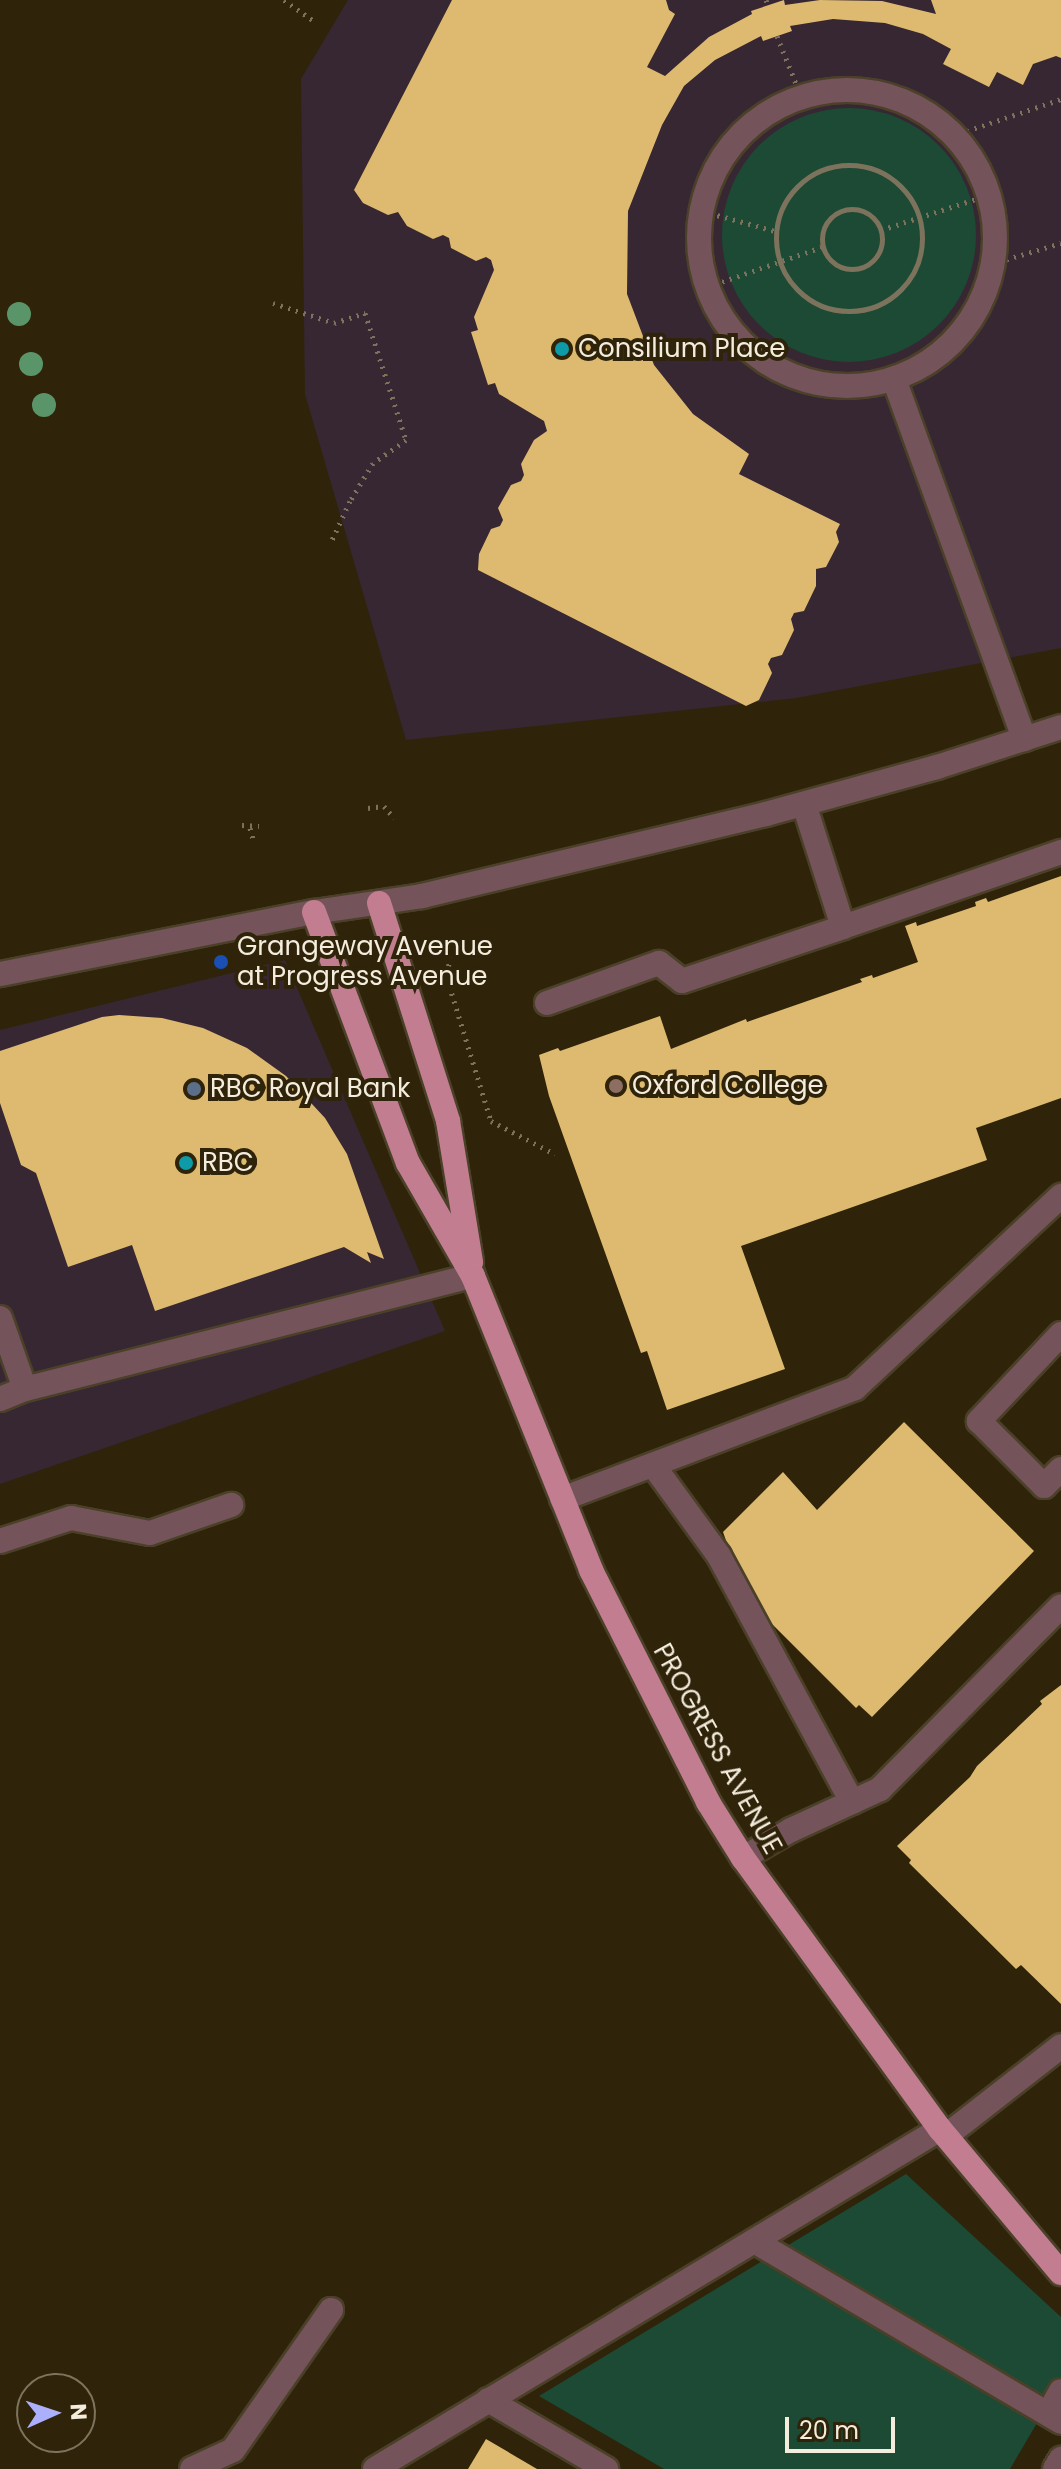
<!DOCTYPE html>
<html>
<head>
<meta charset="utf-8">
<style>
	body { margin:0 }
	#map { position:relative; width:1061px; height:2469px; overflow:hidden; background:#2f240a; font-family:Poppins,sans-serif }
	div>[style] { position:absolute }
	.commercial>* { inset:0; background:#372732 }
	.green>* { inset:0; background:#1c4a35 }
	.round { border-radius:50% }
	.building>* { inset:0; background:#ddba6f }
	.path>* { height:5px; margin-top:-2.5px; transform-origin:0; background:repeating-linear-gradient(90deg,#7d735d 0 2px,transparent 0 8px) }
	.path>.ring { margin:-2.5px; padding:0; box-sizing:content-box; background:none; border:5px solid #7d735d; border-radius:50% }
	.roads { filter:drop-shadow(2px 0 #4b4028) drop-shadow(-2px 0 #4b4028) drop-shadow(0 2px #4b4028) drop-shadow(0 -2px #4b4028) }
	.minor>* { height:24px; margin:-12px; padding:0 12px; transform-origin:12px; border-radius:12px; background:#74535b }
	.minor>.ring { margin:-12px; padding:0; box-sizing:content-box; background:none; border:24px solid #74535b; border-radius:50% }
	.major>* { height:24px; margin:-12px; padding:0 12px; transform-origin:12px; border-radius:12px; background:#c27e90 }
	.trees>* { width:24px; height:24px; margin:-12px; border-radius:50%; background:#5a956a }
	.dots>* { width:22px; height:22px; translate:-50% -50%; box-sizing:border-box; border:4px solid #2f240a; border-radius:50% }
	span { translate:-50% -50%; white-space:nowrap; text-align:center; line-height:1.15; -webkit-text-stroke:8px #2f240a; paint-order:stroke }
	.poi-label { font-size:26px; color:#f4ecdd }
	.left { translate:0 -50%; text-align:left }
	.street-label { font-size:26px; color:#f4ecdd }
	.north { position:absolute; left:16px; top:2373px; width:80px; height:80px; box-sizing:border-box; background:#2f240a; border:2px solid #7e745e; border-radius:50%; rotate:87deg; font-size:22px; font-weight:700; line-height:32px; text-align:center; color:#f4ecdd }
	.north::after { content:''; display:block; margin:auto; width:28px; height:36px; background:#acaffb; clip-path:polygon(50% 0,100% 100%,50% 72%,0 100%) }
	.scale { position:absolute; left:785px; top:2417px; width:110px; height:36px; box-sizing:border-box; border:4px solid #f4ecdd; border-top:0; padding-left:10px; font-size:24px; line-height:28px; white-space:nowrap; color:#f4ecdd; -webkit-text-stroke:6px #2f240a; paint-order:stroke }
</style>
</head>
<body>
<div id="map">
	<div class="commercial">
		<div style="clip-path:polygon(348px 0,1061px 0,1061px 648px,796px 698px,406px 740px,305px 394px,301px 79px)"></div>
		<div style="clip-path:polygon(285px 960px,445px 1331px,0 1484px,0 1030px)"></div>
	</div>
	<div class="green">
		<div class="round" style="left:722px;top:108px;width:254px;height:254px"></div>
		<div style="clip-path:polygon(906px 2174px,1061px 2317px,1061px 2382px,1010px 2469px,664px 2469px,539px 2396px)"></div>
	</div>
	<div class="building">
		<div style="clip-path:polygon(452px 0,666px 0,669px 10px,675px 14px,647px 67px,665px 76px,709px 37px,752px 14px,751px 11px,784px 0,785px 5px,820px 0,882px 1px,936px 14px,931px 0,1061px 0,1061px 58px,1056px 56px,1033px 64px,1023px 85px,997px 72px,989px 87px,943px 64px,951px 49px,923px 34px,885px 23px,833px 19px,790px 26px,792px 31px,763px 41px,761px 36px,715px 60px,684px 86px,662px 125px,628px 211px,627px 294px,654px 365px,693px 414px,749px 454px,739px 474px,840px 524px,836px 532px,839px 542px,826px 567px,816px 569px,816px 586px,804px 611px,794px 613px,791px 619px,794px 630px,782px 655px,771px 658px,768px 664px,772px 673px,759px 700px,746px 706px,478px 570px,479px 554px,491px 529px,500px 526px,503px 520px,498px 508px,511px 485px,521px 481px,524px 475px,521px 464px,534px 440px,547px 431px,544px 421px,499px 394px,495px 383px,488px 385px,471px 332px,478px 330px,474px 317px,494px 270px,491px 260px,486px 257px,476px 261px,451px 248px,449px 238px,443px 235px,433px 239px,407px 226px,398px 212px,388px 215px,363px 203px,354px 190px)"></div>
		<div style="clip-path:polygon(1061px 876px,1061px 1098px,976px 1128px,987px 1160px,741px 1246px,785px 1369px,667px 1410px,647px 1351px,641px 1353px,549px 1096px,539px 1055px,558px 1048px,560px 1051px,660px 1016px,671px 1049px,746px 1019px,747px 1022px,862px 982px,860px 979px,872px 975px,873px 978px,918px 962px,905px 926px,916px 922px,917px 926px,976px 906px,975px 902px,986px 898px,988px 902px)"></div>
		<div style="clip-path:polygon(119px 1015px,162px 1018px,203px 1028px,247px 1048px,286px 1076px,325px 1118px,347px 1154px,384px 1259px,367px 1252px,371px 1263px,344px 1247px,155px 1311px,132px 1245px,68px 1267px,36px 1173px,21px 1165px,0 1103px,0 1051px,102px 1017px)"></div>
		<div style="clip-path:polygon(904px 1422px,1034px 1551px,872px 1717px,859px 1705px,856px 1708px,746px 1598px,723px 1532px,783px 1472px,817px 1510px)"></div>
		<div style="clip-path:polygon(1061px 1685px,1061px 2004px,1021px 1965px,1016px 1969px,909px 1863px,911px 1860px,897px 1846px,970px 1777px,977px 1766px,1042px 1704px,1040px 1701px)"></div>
		<div style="clip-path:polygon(486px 2439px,537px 2469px,468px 2469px)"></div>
	</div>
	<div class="path">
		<div style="left:284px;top:0;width:37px;rotate:35deg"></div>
		<div style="left:766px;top:0;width:5px;rotate:68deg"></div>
		<div style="left:777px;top:36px;width:65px;rotate:68.2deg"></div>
		<div style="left:952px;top:136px;width:115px;rotate:-18.7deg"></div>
		<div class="ring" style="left:776px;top:165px;width:141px;height:141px"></div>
		<div class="ring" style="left:822px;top:209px;width:55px;height:55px"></div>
		<div style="left:702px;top:211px;width:76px;rotate:15.3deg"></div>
		<div style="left:881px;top:230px;width:113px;rotate:-18.1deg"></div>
		<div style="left:991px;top:264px;width:73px;rotate:-16.7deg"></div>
		<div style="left:707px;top:287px;width:122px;rotate:-19.2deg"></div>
		<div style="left:273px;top:303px;width:64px;rotate:18.2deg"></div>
		<div style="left:334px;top:323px;width:33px;rotate:-18deg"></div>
		<div style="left:365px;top:313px;width:133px;rotate:72.1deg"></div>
		<div style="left:406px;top:440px;width:40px;rotate:145.1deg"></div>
		<div style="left:373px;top:463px;width:44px;rotate:121.2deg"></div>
		<div style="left:350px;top:501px;width:43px;rotate:114.8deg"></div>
		<div style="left:384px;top:806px;width:16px;rotate:50deg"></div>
		<div style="left:368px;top:808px;width:16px;rotate:-7deg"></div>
		<div style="left:242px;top:825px;width:17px;rotate:3deg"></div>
		<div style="left:250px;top:828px;width:15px;rotate:74deg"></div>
		<div style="left:445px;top:954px;width:5px;rotate:22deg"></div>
		<div style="left:450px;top:956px;width:22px;rotate:98deg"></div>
		<div style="left:447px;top:978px;width:150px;rotate:72.9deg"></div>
		<div style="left:491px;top:1121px;width:72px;rotate:27.3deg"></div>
	</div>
	<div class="roads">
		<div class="minor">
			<div class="ring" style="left:699px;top:90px;width:272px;height:272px"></div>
			<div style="left:894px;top:379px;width:383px;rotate:70.1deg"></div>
			<div style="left:804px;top:804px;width:129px;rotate:72.4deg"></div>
			<div style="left:843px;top:927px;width:231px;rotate:-19deg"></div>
			<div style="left:0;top:974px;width:320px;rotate:-11.2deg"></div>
			<div style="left:314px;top:912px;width:109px;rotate:-8.4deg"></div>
			<div style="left:422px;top:896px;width:354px;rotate:-13.4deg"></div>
			<div style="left:766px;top:814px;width:177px;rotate:-15.4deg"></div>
			<div style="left:937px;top:767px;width:130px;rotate:-17.9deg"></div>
			<div style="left:547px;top:1003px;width:119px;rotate:-19.7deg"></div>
			<div style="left:659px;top:963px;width:29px;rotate:38deg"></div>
			<div style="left:682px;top:981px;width:170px;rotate:-18.5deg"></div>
			<div style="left:0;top:1318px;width:75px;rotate:70.6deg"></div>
			<div style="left:1061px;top:1334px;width:120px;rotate:133.3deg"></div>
			<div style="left:979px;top:1421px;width:92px;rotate:45deg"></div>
			<div style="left:1044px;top:1486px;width:24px;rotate:-45deg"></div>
			<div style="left:0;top:1399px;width:27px;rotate:-22deg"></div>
			<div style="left:25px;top:1389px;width:462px;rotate:-14.2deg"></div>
			<div style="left:653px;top:1465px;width:112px;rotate:54deg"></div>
			<div style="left:719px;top:1556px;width:280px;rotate:61.6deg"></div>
			<div style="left:562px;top:1499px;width:313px;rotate:-20.7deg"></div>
			<div style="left:855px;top:1388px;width:282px;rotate:-43deg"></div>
			<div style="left:0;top:1541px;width:75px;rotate:-17.9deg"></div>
			<div style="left:71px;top:1518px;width:80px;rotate:10.8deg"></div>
			<div style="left:150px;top:1533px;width:86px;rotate:-19.1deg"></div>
			<div style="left:743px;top:1858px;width:56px;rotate:-30.3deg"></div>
			<div style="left:791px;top:1830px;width:98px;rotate:-24.7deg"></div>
			<div style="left:880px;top:1789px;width:257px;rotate:-45.3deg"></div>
			<div style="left:946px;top:2136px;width:146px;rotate:-38deg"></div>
			<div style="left:754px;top:2241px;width:356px;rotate:30.5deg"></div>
			<div style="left:488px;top:2400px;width:137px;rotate:30.3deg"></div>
			<div style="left:1048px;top:2414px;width:26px;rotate:-61deg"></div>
			<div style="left:192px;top:2469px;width:45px;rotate:-24.9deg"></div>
			<div style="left:233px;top:2450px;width:171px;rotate:-55deg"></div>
			<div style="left:375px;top:2469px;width:659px;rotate:-31.04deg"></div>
			<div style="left:1055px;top:2469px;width:12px;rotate:-59deg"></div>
		</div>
		<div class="major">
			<div style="left:379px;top:903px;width:229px;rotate:72.4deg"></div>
			<div style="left:448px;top:1121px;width:143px;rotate:80.7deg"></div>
			<div style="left:314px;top:912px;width:268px;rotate:69.5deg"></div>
			<div style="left:408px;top:1163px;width:130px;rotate:60.1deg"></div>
			<div style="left:473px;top:1276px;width:317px;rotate:68.1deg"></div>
			<div style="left:591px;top:1570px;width:260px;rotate:63.2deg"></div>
			<div style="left:708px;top:1802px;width:66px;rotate:58deg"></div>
			<div style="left:743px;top:1858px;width:335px;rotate:54deg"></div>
			<div style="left:940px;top:2129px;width:188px;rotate:50deg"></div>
		</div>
	</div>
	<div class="trees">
		<div style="left:19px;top:314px"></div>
		<div style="left:31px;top:364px"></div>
		<div style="left:44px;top:405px"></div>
	</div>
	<div class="dots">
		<div style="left:562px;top:349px;background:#0f9aa8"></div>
		<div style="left:221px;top:962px;background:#1a4fb4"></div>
		<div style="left:616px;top:1086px;background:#8d6e63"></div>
		<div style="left:194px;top:1089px;background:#5c6f8a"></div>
		<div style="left:186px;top:1163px;background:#0f9aa8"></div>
	</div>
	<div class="poi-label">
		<span class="left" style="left:578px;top:349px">Consilium Place</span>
		<span class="left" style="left:237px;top:962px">Grangeway Avenue<br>at Progress Avenue</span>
		<span class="left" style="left:632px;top:1086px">Oxford College</span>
		<span class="left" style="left:210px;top:1089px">RBC Royal Bank</span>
		<span class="left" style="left:202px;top:1163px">RBC</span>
	</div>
	<div class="street-label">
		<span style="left:717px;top:1749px;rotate:61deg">PROGRESS AVENUE</span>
	</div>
	<div class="north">N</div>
	<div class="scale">20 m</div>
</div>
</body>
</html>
